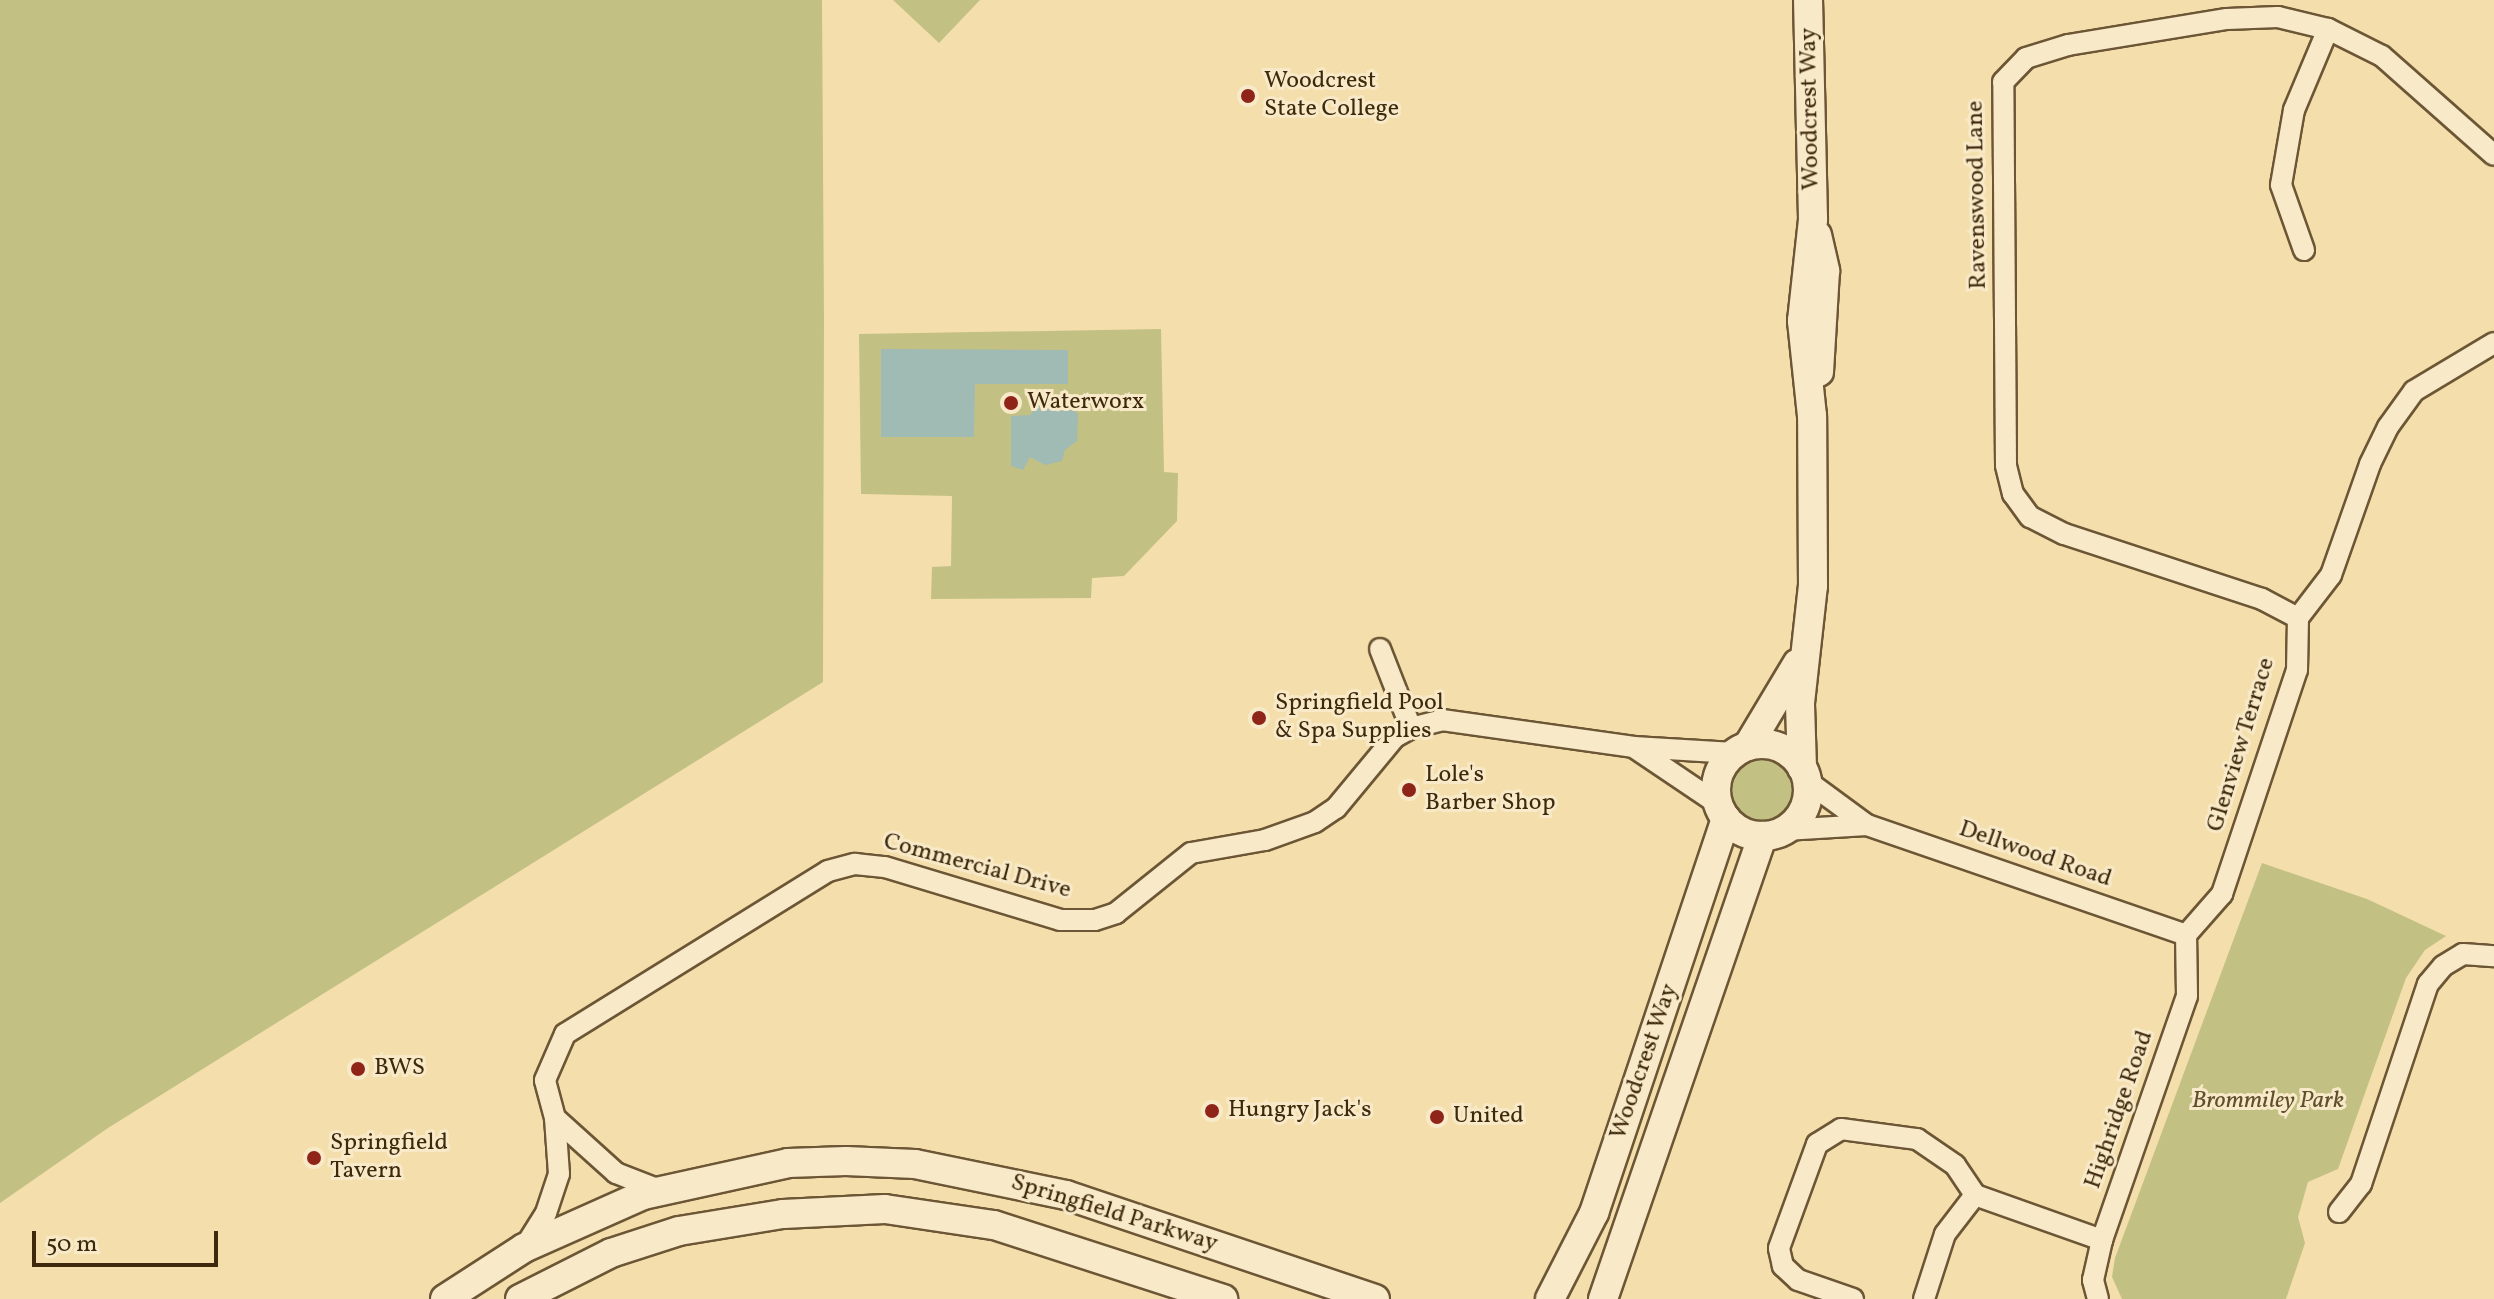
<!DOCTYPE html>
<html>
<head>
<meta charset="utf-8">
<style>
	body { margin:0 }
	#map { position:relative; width:2494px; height:1299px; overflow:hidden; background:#f4dfac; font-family:Vollkorn,serif }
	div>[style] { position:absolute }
	.green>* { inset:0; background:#c3c084 }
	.round { border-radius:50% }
	.water>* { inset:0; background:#a0bab4 }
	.roads { filter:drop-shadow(2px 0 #6c5635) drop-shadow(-2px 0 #6c5635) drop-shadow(0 2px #6c5635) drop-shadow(0 -2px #6c5635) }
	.street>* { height:20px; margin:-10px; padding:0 10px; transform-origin:10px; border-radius:10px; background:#f8eac9 }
	.secondary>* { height:28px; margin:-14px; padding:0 14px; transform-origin:14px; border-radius:14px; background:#f8eac9 }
	.secondary>.ring { margin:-14px; padding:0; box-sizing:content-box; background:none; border:28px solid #f8eac9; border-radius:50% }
	.dots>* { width:22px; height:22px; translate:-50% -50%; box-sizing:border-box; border:4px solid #f8eac9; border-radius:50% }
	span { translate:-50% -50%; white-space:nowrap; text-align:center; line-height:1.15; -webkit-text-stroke:6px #f8eac9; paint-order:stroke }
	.poi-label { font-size:24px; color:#3f290d }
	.left { translate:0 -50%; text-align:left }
	.street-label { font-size:24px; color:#3f290d }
	.park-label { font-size:24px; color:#604f2b; font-style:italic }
	.scale { position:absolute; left:32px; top:1231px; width:186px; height:36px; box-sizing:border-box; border:4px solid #3f290d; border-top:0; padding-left:10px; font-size:24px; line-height:28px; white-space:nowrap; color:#3f290d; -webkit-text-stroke:6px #f8eac9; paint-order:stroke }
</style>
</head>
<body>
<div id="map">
	<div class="green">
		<div style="clip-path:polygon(0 0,822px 0,824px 319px,823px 682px,108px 1128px,0 1203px)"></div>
		<div style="clip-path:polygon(893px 0,980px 0,939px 43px)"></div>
		<div style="clip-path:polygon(1161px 329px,1164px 472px,1178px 473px,1177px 521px,1124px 576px,1092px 578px,1091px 598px,931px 599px,932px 567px,951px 566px,952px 496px,861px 494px,859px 334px)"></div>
		<div class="round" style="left:1727px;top:756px;width:68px;height:68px"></div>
		<div style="clip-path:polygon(2262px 863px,2367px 899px,2446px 936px,2425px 950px,2406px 978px,2338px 1169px,2308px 1182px,2298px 1217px,2305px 1243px,2286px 1299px,2122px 1299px,2112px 1277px,2115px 1258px)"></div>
	</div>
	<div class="water">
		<div style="clip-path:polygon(881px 349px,1068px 350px,1068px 384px,975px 384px,974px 437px,881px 437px)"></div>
		<div style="clip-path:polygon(1065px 403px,1078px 414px,1077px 441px,1065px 450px,1062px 461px,1045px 465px,1030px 457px,1023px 470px,1011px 466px,1011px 416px,1030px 415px,1038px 404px)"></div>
	</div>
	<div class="roads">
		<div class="street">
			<div style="left:2304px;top:250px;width:69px;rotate:-109.5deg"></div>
			<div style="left:2281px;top:185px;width:76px;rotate:-80.2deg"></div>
			<div style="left:2294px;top:110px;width:88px;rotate:-67.2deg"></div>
			<div style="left:2298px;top:618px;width:41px;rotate:-152.2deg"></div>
			<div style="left:2262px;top:599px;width:208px;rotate:-161.8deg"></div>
			<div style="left:2064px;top:534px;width:38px;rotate:-153deg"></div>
			<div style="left:2030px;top:517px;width:29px;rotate:-126deg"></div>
			<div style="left:2013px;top:494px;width:30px;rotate:-104deg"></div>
			<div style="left:2006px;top:465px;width:383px;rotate:-90.4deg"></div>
			<div style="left:2003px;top:82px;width:33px;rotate:-46deg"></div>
			<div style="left:2026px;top:58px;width:44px;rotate:-17.2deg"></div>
			<div style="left:2068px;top:45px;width:161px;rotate:-9.3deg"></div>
			<div style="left:2227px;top:19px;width:51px;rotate:-2.2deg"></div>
			<div style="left:2278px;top:17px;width:51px;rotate:13.5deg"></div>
			<div style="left:2328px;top:29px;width:60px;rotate:26.6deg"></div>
			<div style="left:2382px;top:56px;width:149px;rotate:41.5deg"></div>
			<div style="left:1380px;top:649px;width:85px;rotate:68.6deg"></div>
			<div style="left:1635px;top:748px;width:100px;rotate:34deg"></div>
			<div style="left:1807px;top:781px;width:74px;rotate:36.3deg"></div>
			<div style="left:1867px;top:825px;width:337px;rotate:19deg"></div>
			<div style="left:1785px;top:830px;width:82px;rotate:-3.5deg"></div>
			<div style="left:2186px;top:935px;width:55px;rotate:-48.7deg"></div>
			<div style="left:2222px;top:894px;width:236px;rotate:-71.5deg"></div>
			<div style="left:2297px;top:670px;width:52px;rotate:-88.9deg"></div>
			<div style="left:2298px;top:618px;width:54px;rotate:-52.5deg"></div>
			<div style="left:2331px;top:575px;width:118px;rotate:-70.6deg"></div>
			<div style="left:2370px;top:464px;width:41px;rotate:-64.1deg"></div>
			<div style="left:2388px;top:427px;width:44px;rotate:-54.2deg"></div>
			<div style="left:2414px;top:391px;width:93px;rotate:-31deg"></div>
			<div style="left:555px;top:1118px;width:82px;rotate:42deg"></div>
			<div style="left:616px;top:1173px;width:49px;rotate:21.4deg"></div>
			<div style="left:2339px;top:1212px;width:36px;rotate:-52deg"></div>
			<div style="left:2361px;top:1184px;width:211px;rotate:-71.5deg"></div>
			<div style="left:2428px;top:984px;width:23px;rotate:-50deg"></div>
			<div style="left:2443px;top:966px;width:23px;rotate:-31deg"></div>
			<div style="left:2463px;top:954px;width:31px;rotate:4deg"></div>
			<div style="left:524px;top:1248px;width:41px;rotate:-57.8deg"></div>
			<div style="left:546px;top:1213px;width:41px;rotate:-71.6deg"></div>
			<div style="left:559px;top:1174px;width:56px;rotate:-94.1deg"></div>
			<div style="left:555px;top:1118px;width:39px;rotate:-105deg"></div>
			<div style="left:545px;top:1080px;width:50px;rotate:-66.5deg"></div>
			<div style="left:565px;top:1034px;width:309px;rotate:-31.8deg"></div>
			<div style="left:828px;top:871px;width:28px;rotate:-15deg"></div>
			<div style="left:855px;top:864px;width:30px;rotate:6deg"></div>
			<div style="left:885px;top:867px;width:183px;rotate:16.8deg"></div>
			<div style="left:1060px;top:920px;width:35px"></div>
			<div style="left:1095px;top:920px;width:22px;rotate:-18deg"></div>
			<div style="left:1116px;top:913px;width:96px;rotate:-38.7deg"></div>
			<div style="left:1191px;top:853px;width:75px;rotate:-10deg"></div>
			<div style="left:1265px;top:840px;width:53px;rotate:-19.8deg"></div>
			<div style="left:1315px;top:822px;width:25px;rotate:-34deg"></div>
			<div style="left:1336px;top:808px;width:92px;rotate:-50.3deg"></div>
			<div style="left:1395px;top:737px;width:18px;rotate:-29deg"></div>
			<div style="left:1411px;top:728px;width:32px;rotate:-14deg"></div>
			<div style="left:1442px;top:720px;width:194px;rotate:8deg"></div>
			<div style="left:1634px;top:747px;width:100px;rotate:3.4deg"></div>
			<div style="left:1853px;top:1299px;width:58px;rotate:-160.9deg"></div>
			<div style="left:1798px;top:1280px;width:21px;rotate:-137deg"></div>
			<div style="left:1783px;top:1266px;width:18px;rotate:-103deg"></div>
			<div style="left:1779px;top:1248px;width:111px;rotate:-69.9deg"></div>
			<div style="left:1817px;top:1144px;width:28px;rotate:-32deg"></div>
			<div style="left:1841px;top:1129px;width:77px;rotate:7.5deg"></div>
			<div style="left:1917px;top:1139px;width:46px;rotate:34.4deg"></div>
			<div style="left:1955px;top:1165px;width:36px;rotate:56deg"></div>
			<div style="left:1975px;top:1195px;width:135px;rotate:19.5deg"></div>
			<div style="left:1924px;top:1299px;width:68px;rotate:-72.1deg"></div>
			<div style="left:1945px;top:1234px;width:49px;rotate:-52.4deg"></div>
			<div style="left:2098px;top:1299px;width:20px;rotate:-105deg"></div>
			<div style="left:2093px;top:1280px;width:41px;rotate:-77.3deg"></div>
			<div style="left:2102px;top:1240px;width:258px;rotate:-70.8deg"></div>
			<div style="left:2187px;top:996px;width:61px;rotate:-90.9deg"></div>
		</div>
		<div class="secondary">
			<div style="left:1817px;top:235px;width:37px;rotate:77deg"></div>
			<div style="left:1825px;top:271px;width:101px;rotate:93.4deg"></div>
			<div class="ring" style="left:1716px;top:744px;width:64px;height:64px"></div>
			<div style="left:1748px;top:746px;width:96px;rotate:-59.1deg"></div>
			<div style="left:1802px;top:768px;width:65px;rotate:-91.8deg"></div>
			<div style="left:1800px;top:703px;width:118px;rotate:-83.7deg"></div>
			<div style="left:1813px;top:586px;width:170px;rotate:-90.3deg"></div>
			<div style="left:1812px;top:416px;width:96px;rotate:-96deg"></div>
			<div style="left:1802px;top:321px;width:103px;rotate:-83.8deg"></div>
			<div style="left:1813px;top:219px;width:219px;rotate:-91.3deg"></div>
			<div style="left:445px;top:1299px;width:94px;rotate:-32.8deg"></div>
			<div style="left:524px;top:1248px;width:130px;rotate:-24deg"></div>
			<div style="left:643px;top:1195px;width:148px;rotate:-12.4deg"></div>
			<div style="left:788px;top:1163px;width:58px;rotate:-2deg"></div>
			<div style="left:846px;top:1161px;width:69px;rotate:2.5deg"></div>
			<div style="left:915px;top:1164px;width:154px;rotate:11.6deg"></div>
			<div style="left:1066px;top:1195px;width:326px;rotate:18.6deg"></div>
			<div style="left:520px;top:1299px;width:102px;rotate:-26.8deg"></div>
			<div style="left:611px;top:1253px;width:71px;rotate:-17.9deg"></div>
			<div style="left:679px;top:1231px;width:105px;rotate:-9.3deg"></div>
			<div style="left:783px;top:1214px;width:102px;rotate:-2.8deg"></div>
			<div style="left:885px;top:1209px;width:110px;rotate:8.4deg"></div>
			<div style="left:994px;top:1225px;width:241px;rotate:17.9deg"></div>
			<div style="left:1550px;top:1299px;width:97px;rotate:-62.9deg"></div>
			<div style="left:1594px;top:1213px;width:416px;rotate:-71.5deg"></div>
			<div style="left:1603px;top:1299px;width:490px;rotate:-71deg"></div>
		</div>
	</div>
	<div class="dots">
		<div style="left:1248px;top:96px;background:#8f2418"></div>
		<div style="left:1011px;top:403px;background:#8f2418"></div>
		<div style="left:1259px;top:718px;background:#8f2418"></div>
		<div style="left:1409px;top:790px;background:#8f2418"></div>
		<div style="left:358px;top:1069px;background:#8f2418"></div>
		<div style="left:1212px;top:1111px;background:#8f2418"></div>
		<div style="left:1437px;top:1117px;background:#8f2418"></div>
		<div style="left:314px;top:1158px;background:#8f2418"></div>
	</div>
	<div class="poi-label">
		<span class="left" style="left:1264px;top:96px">Woodcrest<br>State College</span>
		<span class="left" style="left:1027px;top:403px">Waterworx</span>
		<span class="left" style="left:1275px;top:718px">Springfield Pool<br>&amp; Spa Supplies</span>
		<span class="left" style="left:1425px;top:790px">Lole's<br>Barber Shop</span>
		<span class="left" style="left:374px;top:1069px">BWS</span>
		<span class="left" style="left:1228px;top:1111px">Hungry Jack's</span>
		<span class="left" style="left:1453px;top:1117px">United</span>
		<span class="left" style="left:330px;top:1158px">Springfield<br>Tavern</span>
	</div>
	<div class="street-label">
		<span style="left:1811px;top:109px;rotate:-91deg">Woodcrest Way</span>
		<span style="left:1978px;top:195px;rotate:-91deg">Ravenswood Lane</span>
		<span style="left:2242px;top:745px;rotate:-73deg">Glenview Terrace</span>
		<span style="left:2035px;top:855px;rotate:19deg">Dellwood Road</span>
		<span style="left:977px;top:867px;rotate:15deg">Commercial Drive</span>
		<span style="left:1645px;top:1062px;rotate:-71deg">Woodcrest Way</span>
		<span style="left:2120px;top:1110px;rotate:-71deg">Highridge Road</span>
		<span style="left:1114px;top:1214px;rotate:17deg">Springfield Parkway</span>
	</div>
	<div class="park-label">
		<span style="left:2268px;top:1102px">Brommiley Park</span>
	</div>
	<div class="scale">50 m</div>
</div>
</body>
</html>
